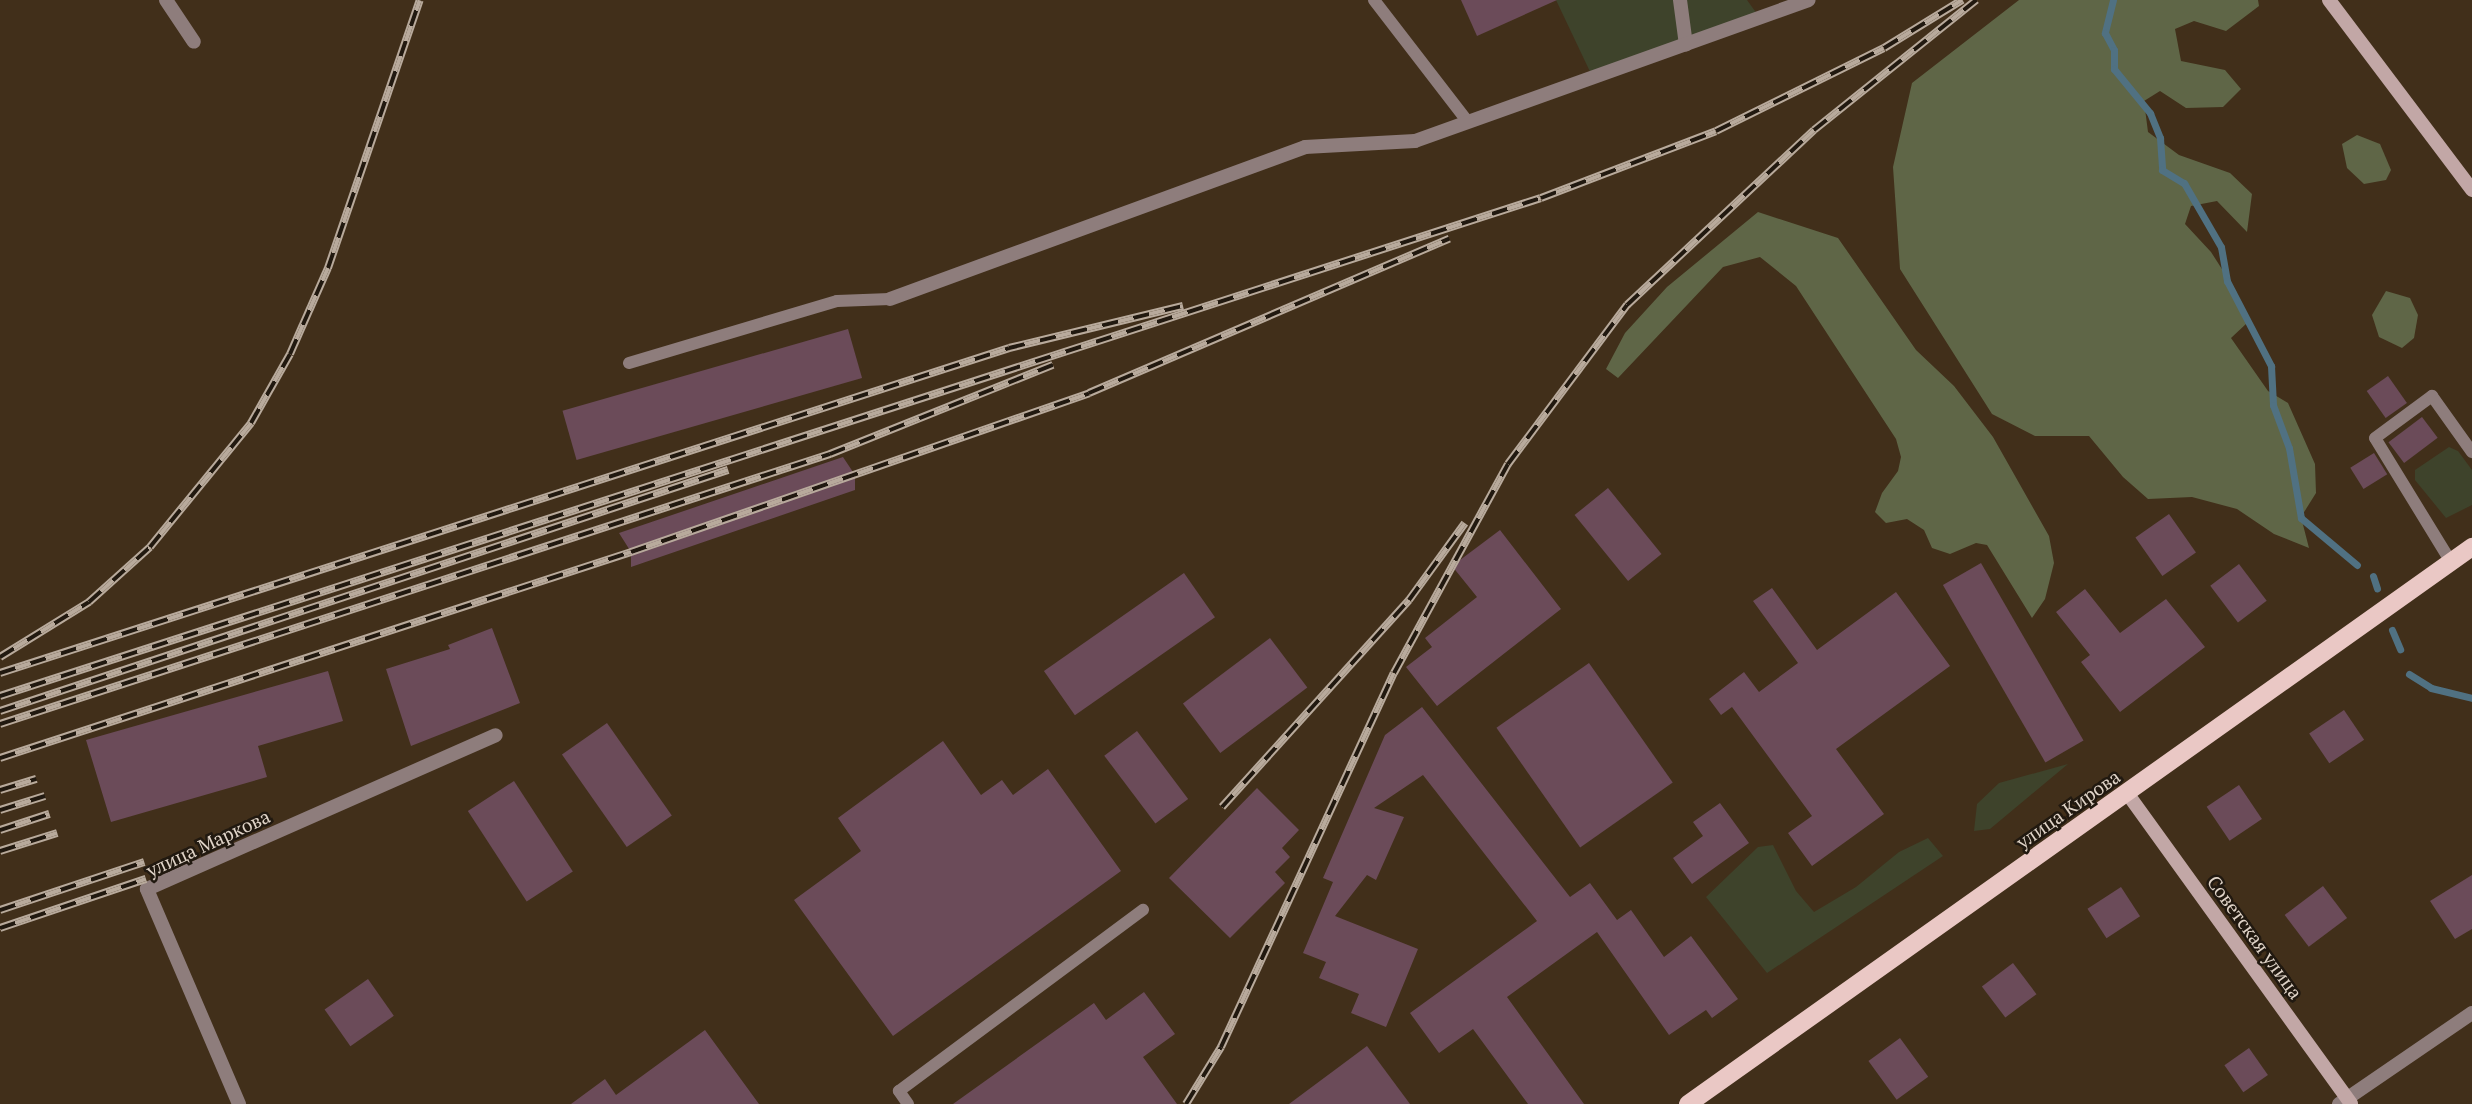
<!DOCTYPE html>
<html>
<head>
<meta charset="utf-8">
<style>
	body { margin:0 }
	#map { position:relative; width:2472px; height:1104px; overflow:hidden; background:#412f1a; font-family:"PT Serif",serif }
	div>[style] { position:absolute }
	.green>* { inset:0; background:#3e432b }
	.forest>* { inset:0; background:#5f6647 }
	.stream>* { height:7px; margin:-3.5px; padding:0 3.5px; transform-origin:3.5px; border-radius:3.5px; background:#507182 }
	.building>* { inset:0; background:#6b4b59; transform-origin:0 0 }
	.lane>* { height:12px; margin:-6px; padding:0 6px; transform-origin:6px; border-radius:6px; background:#8e7d7c }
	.street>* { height:14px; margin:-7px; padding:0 7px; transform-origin:7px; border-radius:7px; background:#8e7d7c }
	.secondary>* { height:14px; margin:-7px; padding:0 7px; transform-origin:7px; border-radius:7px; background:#c2a7a6 }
	.primary>* { height:18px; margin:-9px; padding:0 9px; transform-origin:9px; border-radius:9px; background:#eac8c5 }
	.rail>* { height:8px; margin-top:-4px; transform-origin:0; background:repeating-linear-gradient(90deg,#211910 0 16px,#b8aa9c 0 32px); box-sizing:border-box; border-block:2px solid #b8aa9c }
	span { translate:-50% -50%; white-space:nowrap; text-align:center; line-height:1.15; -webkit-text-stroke:5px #211910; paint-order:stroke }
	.street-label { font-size:19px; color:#dfd3c7 }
</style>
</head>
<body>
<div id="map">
	<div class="green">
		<div style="clip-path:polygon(1556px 0,1747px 0,1760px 18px,1593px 78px)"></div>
		<div style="clip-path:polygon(2449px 447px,2458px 451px,2472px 470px,2472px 505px,2446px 518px,2415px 480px,2415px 470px)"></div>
		<div style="clip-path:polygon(2068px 764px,1990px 829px,1974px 831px,1977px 804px,1999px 783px)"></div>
		<div style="clip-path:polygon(1928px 838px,1943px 856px,1767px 973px,1706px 897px,1758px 847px,1773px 845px,1796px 891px,1814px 912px,1856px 887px,1899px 852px)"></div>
	</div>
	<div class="forest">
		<div style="clip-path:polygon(2019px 0,2258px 0,2259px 6px,2226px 31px,2194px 21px,2175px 29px,2181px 61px,2225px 70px,2241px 89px,2223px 107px,2186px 108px,2160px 91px,2144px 101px,2148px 132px,2179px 155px,2230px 173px,2252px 194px,2247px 232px,2217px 201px,2191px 206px,2185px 224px,2211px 252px,2236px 291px,2247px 323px,2231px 338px,2268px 391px,2288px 403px,2315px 464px,2316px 493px,2301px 517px,2309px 548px,2274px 534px,2237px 509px,2192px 497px,2148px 499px,2123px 477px,2089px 436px,2035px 436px,1992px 414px,1900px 269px,1893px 167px,1912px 83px)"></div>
		<div style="clip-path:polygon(2357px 135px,2380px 144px,2391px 170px,2386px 180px,2364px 184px,2347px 168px,2342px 144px)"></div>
		<div style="clip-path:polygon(1758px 212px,1838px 238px,1916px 350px,1954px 386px,1993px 437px,2049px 536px,2054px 563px,2045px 599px,2032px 618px,1987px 545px,1976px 543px,1950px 554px,1932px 548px,1924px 530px,1907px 519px,1886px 523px,1875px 512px,1882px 493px,1898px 471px,1901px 457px,1896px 439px,1796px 286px,1760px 257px,1723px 267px,1618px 378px,1606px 369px,1625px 333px,1667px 287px)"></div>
		<div style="clip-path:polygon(2386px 291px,2410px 298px,2418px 315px,2414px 338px,2402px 348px,2379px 337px,2372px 315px)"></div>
	</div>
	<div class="stream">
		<div style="left:2113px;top:0;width:34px;rotate:104deg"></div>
		<div style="left:2105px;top:33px;width:19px;rotate:62deg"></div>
		<div style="left:2114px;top:50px;width:19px;rotate:90deg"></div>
		<div style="left:2114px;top:69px;width:57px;rotate:50.7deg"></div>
		<div style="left:2150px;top:113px;width:27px;rotate:68deg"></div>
		<div style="left:2160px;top:138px;width:32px;rotate:86deg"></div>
		<div style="left:2162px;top:170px;width:26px;rotate:31deg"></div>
		<div style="left:2184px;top:183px;width:74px;rotate:60deg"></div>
		<div style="left:2221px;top:247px;width:35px;rotate:80deg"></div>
		<div style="left:2227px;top:281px;width:96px;rotate:62.6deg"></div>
		<div style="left:2271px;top:366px;width:39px;rotate:87deg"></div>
		<div style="left:2273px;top:405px;width:46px;rotate:69.6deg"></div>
		<div style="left:2289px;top:448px;width:71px;rotate:80.3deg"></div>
		<div style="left:2301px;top:518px;width:73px;rotate:40deg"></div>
		<div style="left:2373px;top:576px;width:13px;rotate:72deg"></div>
		<div style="left:2392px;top:630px;width:21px;rotate:67deg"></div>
		<div style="left:2409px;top:674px;width:26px;rotate:32deg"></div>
		<div style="left:2431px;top:688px;width:42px;rotate:13.7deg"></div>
	</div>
	<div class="building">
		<div style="clip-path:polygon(1461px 0,1557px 0,1477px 36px)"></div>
		<div style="left:848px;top:329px;width:51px;height:297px;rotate:74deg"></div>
		<div style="left:2388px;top:376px;width:33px;height:26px;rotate:55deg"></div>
		<div style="left:2422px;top:417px;width:26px;height:42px;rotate:53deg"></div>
		<div style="left:2374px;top:453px;width:25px;height:28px;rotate:58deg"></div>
		<div style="clip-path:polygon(843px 457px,855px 475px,855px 490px,631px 567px,631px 552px,619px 533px)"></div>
		<div style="left:1608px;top:488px;width:85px;height:43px;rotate:51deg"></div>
		<div style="left:2169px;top:514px;width:47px;height:41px;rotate:55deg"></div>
		<div style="clip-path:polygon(1500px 530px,1561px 609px,1437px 706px,1406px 667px,1432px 647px,1425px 638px,1477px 597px,1452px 566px)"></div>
		<div style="left:1981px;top:563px;width:205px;height:44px;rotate:60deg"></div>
		<div style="left:2239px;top:564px;width:46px;height:36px;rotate:53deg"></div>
		<div style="left:1184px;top:573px;width:54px;height:171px;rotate:55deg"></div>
		<div style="clip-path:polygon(1772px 588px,1817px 650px,1896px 592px,1950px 666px,1836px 749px,1884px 814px,1812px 866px,1788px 833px,1812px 816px,1732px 707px,1721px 715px,1709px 699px,1744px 672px,1759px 692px,1798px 663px,1753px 601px)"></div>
		<div style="clip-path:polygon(2085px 589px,2120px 633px,2166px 599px,2205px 647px,2120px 712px,2081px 662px,2090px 655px,2056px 612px)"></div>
		<div style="clip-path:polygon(492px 628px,520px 703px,411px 746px,386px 669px,450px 649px,448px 645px)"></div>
		<div style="left:1270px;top:638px;width:62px;height:109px;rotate:53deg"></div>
		<div style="left:1589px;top:663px;width:146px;height:113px;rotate:55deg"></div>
		<div style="clip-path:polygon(328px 671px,343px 721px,258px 746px,267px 777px,111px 822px,86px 740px)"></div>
		<div style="clip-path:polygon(1422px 707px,1570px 897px,1590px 883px,1617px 920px,1631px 910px,1664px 957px,1691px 936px,1738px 999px,1712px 1018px,1706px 1010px,1669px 1035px,1597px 932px,1507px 997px,1584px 1104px,1528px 1104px,1473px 1029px,1439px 1053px,1410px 1013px,1537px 921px,1423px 775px,1374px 808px,1404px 817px,1376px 880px,1367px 875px,1335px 916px,1418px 949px,1386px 1027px,1351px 1013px,1359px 994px,1319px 978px,1326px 962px,1303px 953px,1333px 882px,1323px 878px,1385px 735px)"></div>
		<div style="left:2344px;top:710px;width:36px;height:42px;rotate:56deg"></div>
		<div style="left:607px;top:723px;width:113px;height:55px;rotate:55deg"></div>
		<div style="left:1137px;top:731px;width:85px;height:41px;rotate:53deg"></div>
		<div style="clip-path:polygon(943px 741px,981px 795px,1002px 780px,1013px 795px,1048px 769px,1121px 871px,893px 1036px,794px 900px,861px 851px,838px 818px)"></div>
		<div style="left:514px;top:781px;width:108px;height:55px;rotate:57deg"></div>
		<div style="left:2239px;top:785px;width:41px;height:39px;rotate:56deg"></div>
		<div style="clip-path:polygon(1257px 788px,1299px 830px,1282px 848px,1290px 857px,1275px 872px,1285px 883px,1230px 938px,1169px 878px)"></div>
		<div style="clip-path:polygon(1720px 803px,1749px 843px,1692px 884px,1673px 858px,1703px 836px,1693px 822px)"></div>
		<div style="clip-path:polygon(2472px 875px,2472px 929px,2455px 939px,2430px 901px)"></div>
		<div style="left:2323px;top:886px;width:40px;height:48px;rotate:53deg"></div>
		<div style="left:2121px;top:887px;width:35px;height:40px;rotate:57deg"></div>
		<div style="left:2013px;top:963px;width:39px;height:39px;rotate:53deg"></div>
		<div style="left:368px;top:979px;width:45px;height:53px;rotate:55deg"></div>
		<div style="clip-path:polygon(1144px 992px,1175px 1034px,1143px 1057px,1177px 1104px,953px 1104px,1094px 1003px,1106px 1020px)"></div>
		<div style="clip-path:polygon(705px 1030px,759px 1104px,571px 1104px,605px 1079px,616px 1095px)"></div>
		<div style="left:1900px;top:1038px;width:48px;height:39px;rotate:54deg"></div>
		<div style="clip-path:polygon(1367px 1046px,1410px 1104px,1289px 1104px)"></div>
		<div style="left:2249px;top:1048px;width:33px;height:30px;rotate:55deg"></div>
	</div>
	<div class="lane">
		<div style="left:1374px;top:0;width:154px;rotate:52.4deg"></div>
		<div style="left:629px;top:363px;width:217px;rotate:-16.6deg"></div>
		<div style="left:837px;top:301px;width:53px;rotate:-2.2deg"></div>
		<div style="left:2451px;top:562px;width:145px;rotate:-121.5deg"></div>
		<div style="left:2375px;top:438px;width:71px;rotate:-36.4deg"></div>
		<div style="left:2432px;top:396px;width:69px;rotate:54.5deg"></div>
		<div style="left:908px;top:1104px;width:16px;rotate:-125deg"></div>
		<div style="left:899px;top:1091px;width:304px;rotate:-36.6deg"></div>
	</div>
	<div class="street">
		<div style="left:166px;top:0;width:50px;rotate:56.3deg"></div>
		<div style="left:1680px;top:0;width:45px;rotate:82.4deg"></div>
		<div style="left:890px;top:299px;width:442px;rotate:-20.1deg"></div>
		<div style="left:1305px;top:147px;width:110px;rotate:-3.1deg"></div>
		<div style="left:1415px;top:141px;width:418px;rotate:-19.7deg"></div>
		<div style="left:239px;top:1104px;width:234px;rotate:-113.2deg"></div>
		<div style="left:147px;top:889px;width:381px;rotate:-23.8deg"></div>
		<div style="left:2339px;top:1104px;width:161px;rotate:-34.4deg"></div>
	</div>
	<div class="secondary">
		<div style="left:2329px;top:0;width:238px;rotate:53deg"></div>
		<div style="left:2127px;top:793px;width:383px;rotate:54.2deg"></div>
	</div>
	<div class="primary">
		<div style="left:1688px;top:1104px;width:962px;rotate:-35.39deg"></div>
	</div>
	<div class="rail">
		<div style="left:0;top:657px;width:105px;rotate:-31.7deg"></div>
		<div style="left:89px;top:602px;width:82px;rotate:-42deg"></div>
		<div style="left:150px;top:547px;width:160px;rotate:-50.8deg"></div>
		<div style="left:251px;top:423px;width:79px;rotate:-60.5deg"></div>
		<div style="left:290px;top:354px;width:94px;rotate:-66.2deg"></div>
		<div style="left:328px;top:268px;width:283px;rotate:-71.1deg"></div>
		<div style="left:0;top:673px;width:1060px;rotate:-17.85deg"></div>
		<div style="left:1009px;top:348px;width:179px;rotate:-13.6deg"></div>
		<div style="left:0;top:696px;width:1619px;rotate:-17.91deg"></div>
		<div style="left:1541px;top:198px;width:187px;rotate:-20.9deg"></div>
		<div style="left:1716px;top:131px;width:187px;rotate:-26.3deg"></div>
		<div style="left:1884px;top:48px;width:92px;rotate:-31.6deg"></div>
		<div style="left:0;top:711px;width:767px;rotate:-18.32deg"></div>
		<div style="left:0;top:724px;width:873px;rotate:-18.02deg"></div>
		<div style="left:830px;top:454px;width:240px;rotate:-21.8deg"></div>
		<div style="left:0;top:758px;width:664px;rotate:-18.08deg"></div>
		<div style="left:631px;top:552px;width:485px;rotate:-19.1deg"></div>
		<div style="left:1089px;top:393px;width:392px;rotate:-23.2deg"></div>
		<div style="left:0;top:790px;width:38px;rotate:-17deg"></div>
		<div style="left:1222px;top:807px;width:279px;rotate:-47.9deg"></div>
		<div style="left:1409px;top:600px;width:95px;rotate:-54deg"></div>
		<div style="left:0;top:810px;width:47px;rotate:-17.3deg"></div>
		<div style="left:0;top:830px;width:52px;rotate:-18.1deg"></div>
		<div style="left:0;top:851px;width:60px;rotate:-17.5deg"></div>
		<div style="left:0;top:910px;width:152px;rotate:-18.4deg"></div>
		<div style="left:0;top:928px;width:154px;rotate:-18.6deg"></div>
		<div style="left:1186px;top:1104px;width:67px;rotate:-58.4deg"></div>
		<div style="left:1221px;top:1047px;width:412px;rotate:-65.2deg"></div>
		<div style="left:1394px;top:673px;width:238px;rotate:-61.4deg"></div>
		<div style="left:1508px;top:464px;width:199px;rotate:-53.2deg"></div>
		<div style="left:1627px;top:305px;width:256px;rotate:-43.1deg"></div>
		<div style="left:1814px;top:130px;width:208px;rotate:-38.7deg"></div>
	</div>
	<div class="street-label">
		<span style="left:2068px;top:809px;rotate:-35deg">улица Кирова</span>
		<span style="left:208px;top:843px;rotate:-25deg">улица Маркова</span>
		<span style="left:2255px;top:937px;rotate:54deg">Советская улица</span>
	</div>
</div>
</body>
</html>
